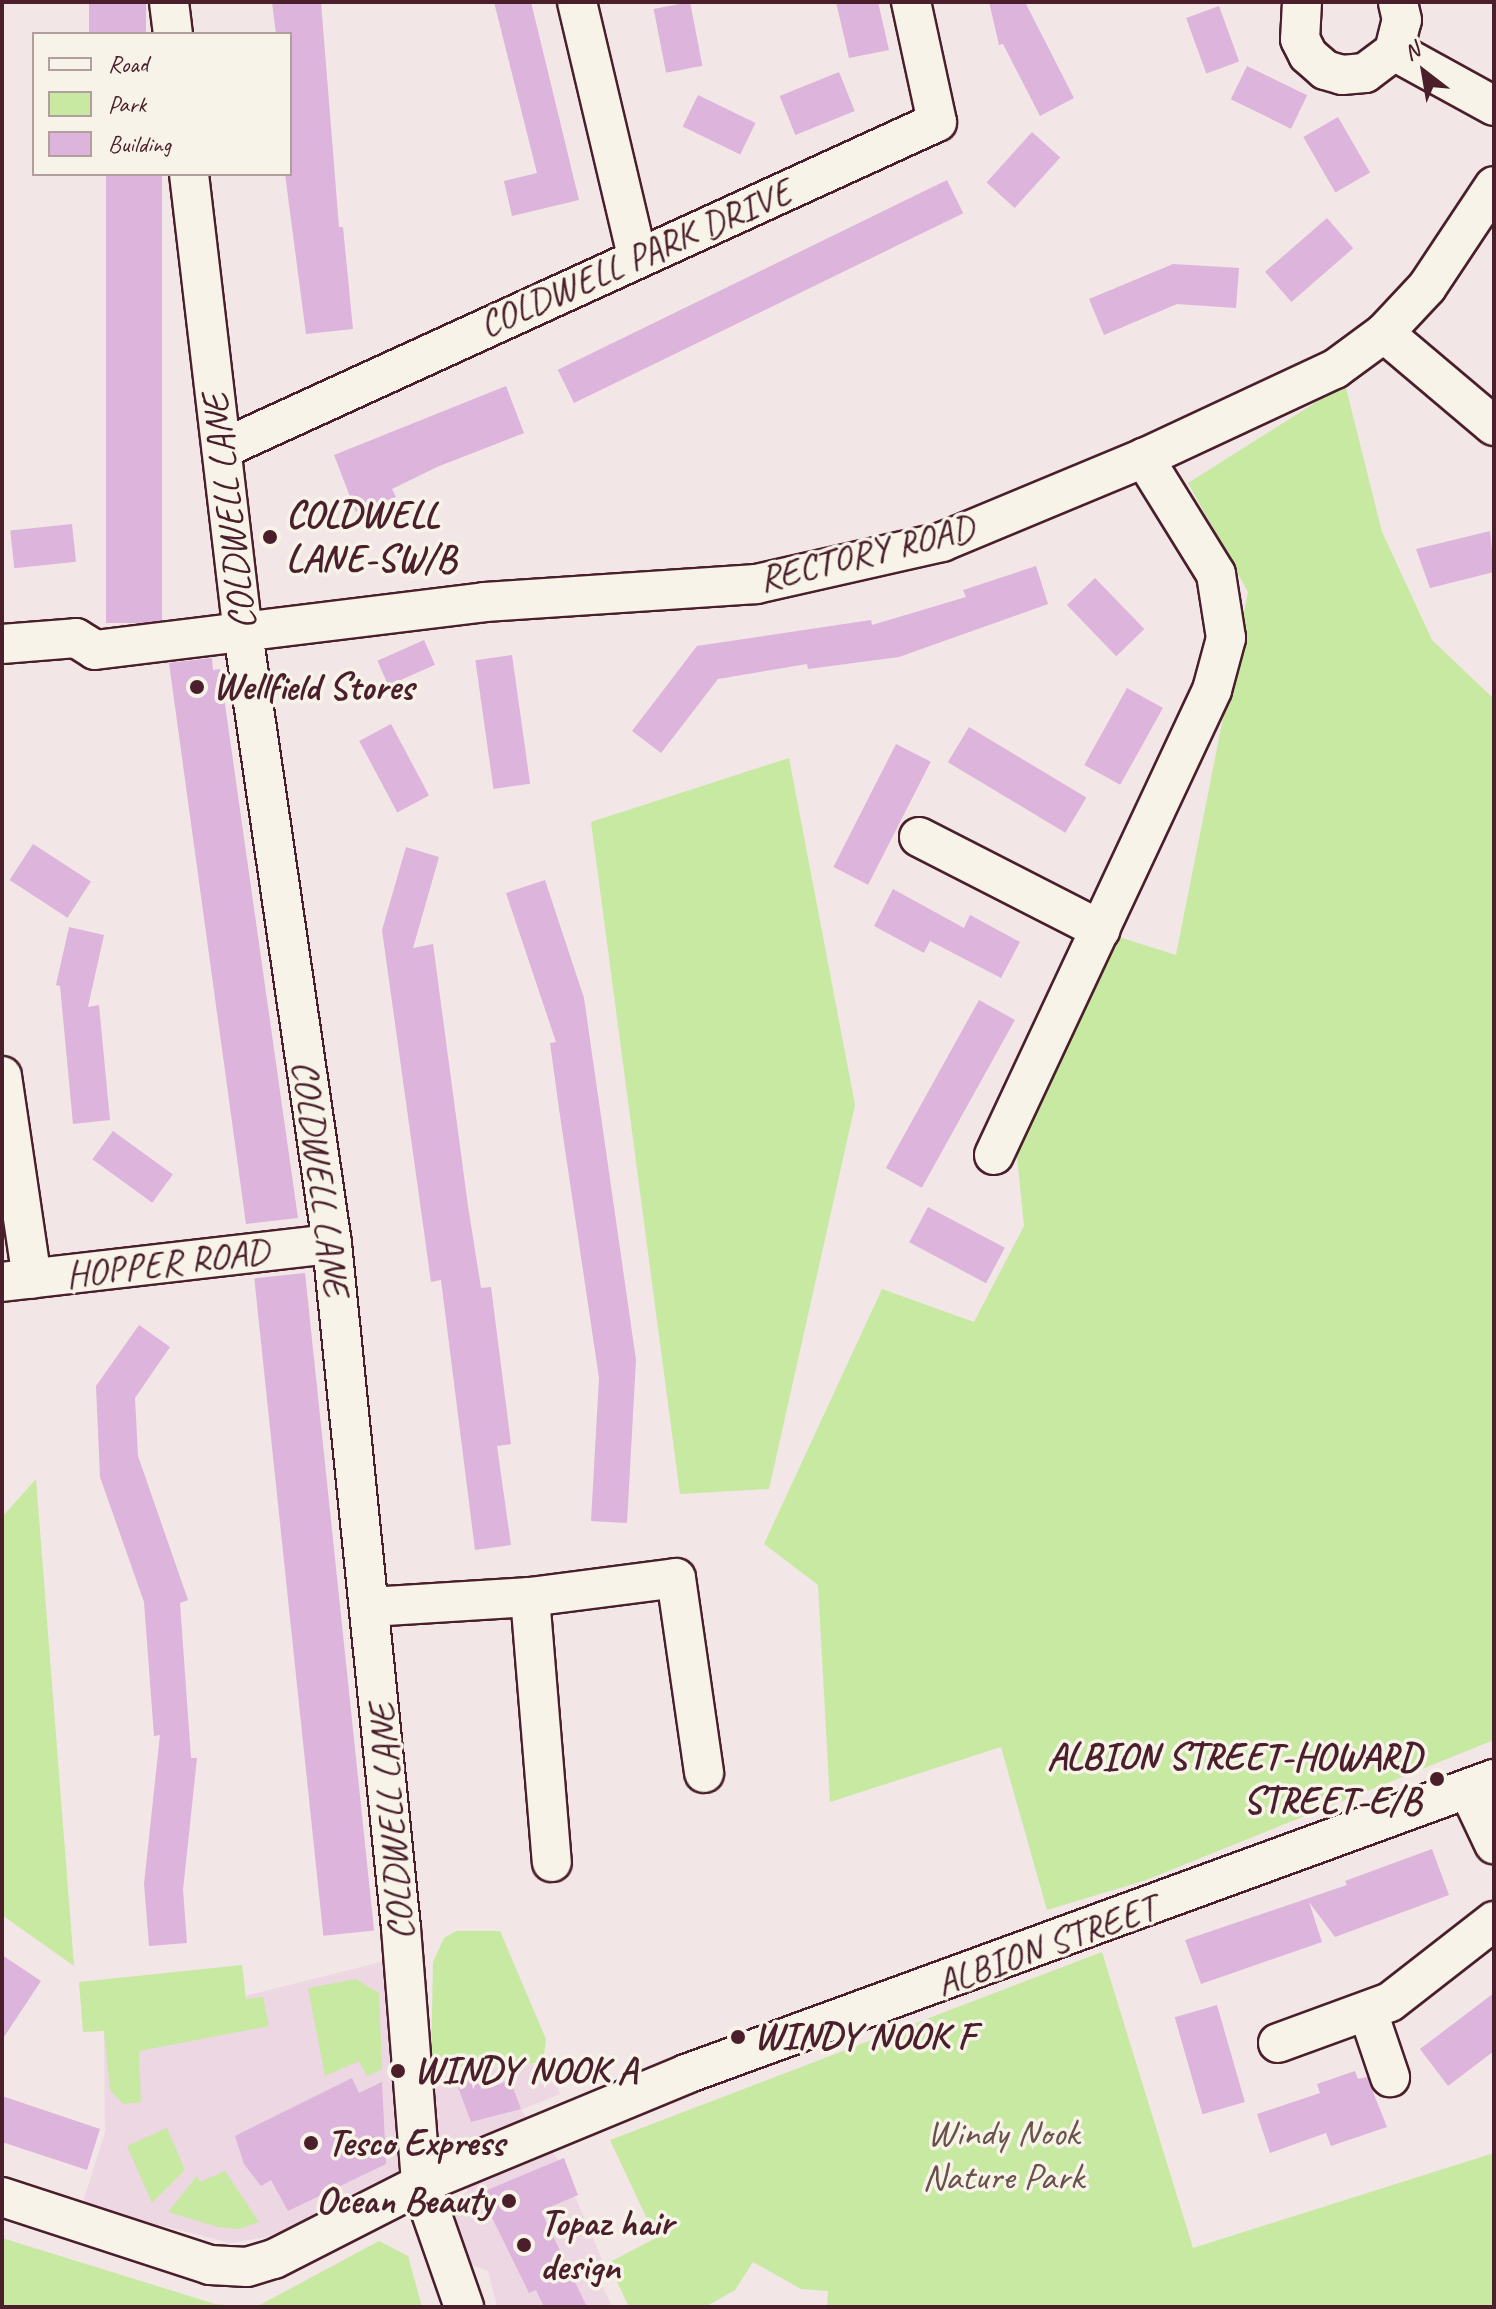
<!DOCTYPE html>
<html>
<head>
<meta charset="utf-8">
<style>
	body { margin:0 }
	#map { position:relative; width:1496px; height:2309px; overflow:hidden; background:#f2e6e6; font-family:Caveat,sans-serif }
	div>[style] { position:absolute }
	.built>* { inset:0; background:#ecd7e3 }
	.green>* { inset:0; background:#c7e9a2 }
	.building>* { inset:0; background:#ddb4dc; transform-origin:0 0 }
	.roads { filter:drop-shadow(2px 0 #4a1f2b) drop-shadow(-2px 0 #4a1f2b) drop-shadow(0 2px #4a1f2b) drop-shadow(0 -2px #4a1f2b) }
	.minor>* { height:38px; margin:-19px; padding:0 19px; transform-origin:19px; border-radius:19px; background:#f7f3e8 }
	.dots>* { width:22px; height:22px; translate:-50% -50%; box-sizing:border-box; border:4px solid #f7f3e8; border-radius:50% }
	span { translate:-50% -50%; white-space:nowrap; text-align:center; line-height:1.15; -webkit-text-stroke:7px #f7f3e8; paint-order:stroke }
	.street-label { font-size:38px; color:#4a1f2b }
	.poi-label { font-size:38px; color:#4a1f2b; font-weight:700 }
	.left { translate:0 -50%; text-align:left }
	.right { translate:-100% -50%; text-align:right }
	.park-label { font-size:38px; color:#695249 }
	.frame { position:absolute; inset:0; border:4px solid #4a1f2b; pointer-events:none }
	.legend { position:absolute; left:32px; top:32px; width:260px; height:144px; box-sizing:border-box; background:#f7f3e8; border:2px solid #b29e9c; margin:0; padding:10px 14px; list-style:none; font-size:24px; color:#4a1f2b }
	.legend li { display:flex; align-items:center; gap:16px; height:40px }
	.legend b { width:40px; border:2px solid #b29e9c }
	.north { position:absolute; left:1384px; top:32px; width:80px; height:80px; -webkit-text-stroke:6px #f7f3e8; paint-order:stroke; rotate:329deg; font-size:22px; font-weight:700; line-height:32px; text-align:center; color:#4a1f2b }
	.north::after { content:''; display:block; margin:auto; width:28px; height:36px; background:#4a1f2b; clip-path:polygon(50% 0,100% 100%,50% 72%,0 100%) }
</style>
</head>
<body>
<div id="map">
	<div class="built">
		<div style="clip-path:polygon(393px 1959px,394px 2075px,549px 2063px,560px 2094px,521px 2110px,561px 2164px,604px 2264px,595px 2270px,612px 2307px,497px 2307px,488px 2271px,461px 2261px,446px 2216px,449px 2201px,468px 2192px,454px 2158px,266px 2237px,230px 2243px,82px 2205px,105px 2132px,104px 2031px)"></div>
	</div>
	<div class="green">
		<div style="clip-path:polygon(1345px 384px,1382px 532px,1432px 640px,1494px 699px,1494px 1740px,1146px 1880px,1047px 1910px,1001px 1747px,830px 1802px,818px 1585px,764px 1544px,882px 1289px,974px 1322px,1024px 1226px,1016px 1147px,1119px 937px,1176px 955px,1248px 592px,1188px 483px)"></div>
		<div style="clip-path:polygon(789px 758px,855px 1105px,769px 1489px,680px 1494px,591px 822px)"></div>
		<div style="clip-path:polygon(36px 1479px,74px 1966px,2px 1915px,2px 1517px)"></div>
		<div style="clip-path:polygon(456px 1931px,500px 1931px,546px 2039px,543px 2063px,431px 2068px,433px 1962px,444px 1938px)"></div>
		<div style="clip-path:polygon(1102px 1952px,1193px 2248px,1494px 2153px,1494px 2307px,827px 2307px,828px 2291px,801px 2289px,753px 2262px,735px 2290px,705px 2307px,629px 2307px,608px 2263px,656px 2238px,610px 2140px)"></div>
		<div style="clip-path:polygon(242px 1965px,246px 1999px,263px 1997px,269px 2026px,139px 2051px,141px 2102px,123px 2104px,110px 2090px,104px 2031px,83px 2032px,79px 1982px)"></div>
		<div style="clip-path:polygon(356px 1979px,379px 1993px,382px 2069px,367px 2076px,359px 2061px,325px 2076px,308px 1988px)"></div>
		<div style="clip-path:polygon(167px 2128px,185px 2170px,152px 2203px,127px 2146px)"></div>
		<div style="clip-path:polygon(225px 2171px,259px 2222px,239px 2229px,218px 2227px,168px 2212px,197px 2176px,200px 2182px)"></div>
		<div style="clip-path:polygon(2px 2238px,215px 2304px,251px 2307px,2px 2307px)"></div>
		<div style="clip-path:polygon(379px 2241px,408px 2256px,422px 2307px,256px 2307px)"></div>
	</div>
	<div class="building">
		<div style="left:89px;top:2px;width:57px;height:32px"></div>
		<div style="clip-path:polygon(272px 2px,321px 2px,339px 227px,343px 227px,353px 329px,306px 334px,285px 174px,290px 174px,290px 34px,276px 34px)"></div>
		<div style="clip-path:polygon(494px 2px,531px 2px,579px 200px,512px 216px,504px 181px,537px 173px)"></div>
		<div style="left:690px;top:2px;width:65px;height:37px;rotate:79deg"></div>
		<div style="clip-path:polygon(836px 2px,878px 2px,889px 50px,849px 58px)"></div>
		<div style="clip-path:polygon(989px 2px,1025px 2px,1074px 98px,1040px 116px,1003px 44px,999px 45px)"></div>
		<div style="left:1219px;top:6px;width:59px;height:35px;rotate:70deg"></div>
		<div style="left:1247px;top:66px;width:67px;height:37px;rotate:26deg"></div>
		<div style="left:839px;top:72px;width:42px;height:64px;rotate:68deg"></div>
		<div style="left:698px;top:95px;width:64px;height:35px;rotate:26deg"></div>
		<div style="left:1338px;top:117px;width:64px;height:40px;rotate:60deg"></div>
		<div style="left:1032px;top:132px;width:38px;height:68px;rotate:42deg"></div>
		<div style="left:106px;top:174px;width:56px;height:449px"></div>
		<div style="left:947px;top:180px;width:37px;height:433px;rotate:64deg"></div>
		<div style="left:1327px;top:218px;width:40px;height:82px;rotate:49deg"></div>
		<div style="clip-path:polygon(1173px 264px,1239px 268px,1236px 308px,1177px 304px,1104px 335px,1089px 299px)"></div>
		<div style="clip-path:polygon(506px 386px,524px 433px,437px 467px,392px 489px,396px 497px,356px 512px,334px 455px)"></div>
		<div style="left:72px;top:524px;width:38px;height:62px;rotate:84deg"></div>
		<div style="clip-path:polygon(1490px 531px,1494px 572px,1430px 588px,1416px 549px)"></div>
		<div style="clip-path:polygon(1036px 566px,1048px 604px,899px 657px,808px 669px,807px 664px,718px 679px,661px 753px,632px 731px,697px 646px,871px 620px,872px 625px,966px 597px,963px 590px)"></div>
		<div style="left:1095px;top:578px;width:71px;height:39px;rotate:46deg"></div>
		<div style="left:424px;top:640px;width:27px;height:51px;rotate:66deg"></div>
		<div style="left:512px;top:655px;width:130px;height:37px;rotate:82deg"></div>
		<div style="clip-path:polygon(212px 658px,213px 670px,220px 669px,298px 1218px,246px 1224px,169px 663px)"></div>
		<div style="left:1127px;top:688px;width:41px;height:88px;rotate:29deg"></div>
		<div style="left:391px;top:724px;width:81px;height:36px;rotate:62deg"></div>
		<div style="left:969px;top:727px;width:137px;height:41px;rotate:31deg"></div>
		<div style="left:896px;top:744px;width:39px;height:138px;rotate:27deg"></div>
		<div style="left:33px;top:844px;width:69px;height:43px;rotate:33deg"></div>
		<div style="clip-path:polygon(406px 847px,439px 857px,413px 948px,433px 944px,468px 1206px,481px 1288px,491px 1287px,511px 1444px,497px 1446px,511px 1545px,475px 1550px,441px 1280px,431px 1282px,382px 930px)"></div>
		<div style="clip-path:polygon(545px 880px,584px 998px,636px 1360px,627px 1523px,591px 1521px,599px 1378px,559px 1109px,550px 1043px,556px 1042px,506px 893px)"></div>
		<div style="clip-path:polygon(893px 889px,964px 928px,970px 915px,1020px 942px,1001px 978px,930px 941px,924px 953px,874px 926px)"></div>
		<div style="clip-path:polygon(69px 927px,104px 935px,88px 1007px,99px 1005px,110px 1120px,73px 1124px,60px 986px,56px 985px)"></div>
		<div style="left:979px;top:1000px;width:41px;height:192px;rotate:29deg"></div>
		<div style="left:113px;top:1131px;width:74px;height:35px;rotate:36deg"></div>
		<div style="left:928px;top:1207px;width:87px;height:40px;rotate:28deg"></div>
		<div style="left:305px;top:1273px;width:661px;height:51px;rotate:84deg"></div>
		<div style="clip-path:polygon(139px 1325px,170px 1347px,135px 1398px,138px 1456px,188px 1600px,180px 1603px,191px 1758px,197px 1758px,183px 1890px,187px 1943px,149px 1946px,144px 1884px,160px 1735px,154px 1736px,144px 1602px,100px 1477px,96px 1386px)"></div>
		<div style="clip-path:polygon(1432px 1849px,1449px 1895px,1335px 1937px,1309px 1902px,1322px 1942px,1201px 1984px,1185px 1940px,1347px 1885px,1345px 1881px)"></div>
		<div style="clip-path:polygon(2px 1955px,41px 1981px,2px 2040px)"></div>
		<div style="clip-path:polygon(1494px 1993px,1494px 2051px,1448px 2086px,1420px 2049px)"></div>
		<div style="left:1217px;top:2005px;width:101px;height:44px;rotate:74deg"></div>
		<div style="clip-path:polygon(486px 2069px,492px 2087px,510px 2080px,521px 2109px,471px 2122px,456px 2082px)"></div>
		<div style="clip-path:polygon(1355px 2071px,1358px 2079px,1367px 2077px,1387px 2127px,1331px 2146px,1326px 2133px,1270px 2153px,1257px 2114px,1320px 2093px,1317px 2084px)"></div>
		<div style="clip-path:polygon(352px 2078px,359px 2093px,382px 2082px,386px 2164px,288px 2211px,271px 2180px,261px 2186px,244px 2164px,235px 2136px)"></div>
		<div style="clip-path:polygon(2px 2096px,100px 2129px,87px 2170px,2px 2142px)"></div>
		<div style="clip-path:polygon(564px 2158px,578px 2195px,541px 2211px,587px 2307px,544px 2307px,536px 2290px,529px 2293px,480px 2193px)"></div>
	</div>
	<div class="roads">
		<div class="minor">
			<div style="left:169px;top:2px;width:32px;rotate:83deg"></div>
			<div style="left:577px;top:2px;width:260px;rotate:76.7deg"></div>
			<div style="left:1302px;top:2px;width:37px;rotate:93deg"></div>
			<div style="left:1300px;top:39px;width:18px;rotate:63deg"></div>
			<div style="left:1308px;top:55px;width:23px;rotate:41deg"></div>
			<div style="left:1325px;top:70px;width:18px;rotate:16deg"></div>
			<div style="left:1342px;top:75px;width:23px;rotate:-5deg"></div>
			<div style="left:1365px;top:73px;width:36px;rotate:-37deg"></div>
			<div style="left:1394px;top:51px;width:32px;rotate:-76deg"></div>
			<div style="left:1402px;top:20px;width:18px;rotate:-103deg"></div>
			<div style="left:1394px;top:51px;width:114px;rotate:28.8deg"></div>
			<div style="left:189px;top:174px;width:462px;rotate:83.3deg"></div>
			<div style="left:243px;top:633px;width:617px;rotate:81.71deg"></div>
			<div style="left:332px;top:1244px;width:687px;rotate:84.24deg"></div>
			<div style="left:401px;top:1928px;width:257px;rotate:85.5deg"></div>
			<div style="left:421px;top:2184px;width:130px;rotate:70.7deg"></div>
			<div style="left:1384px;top:333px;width:144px;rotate:40.2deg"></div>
			<div style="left:222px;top:449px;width:786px;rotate:-24.58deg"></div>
			<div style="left:937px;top:122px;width:123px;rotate:-102.2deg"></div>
			<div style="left:2px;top:644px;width:74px;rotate:-4.6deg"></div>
			<div style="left:76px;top:638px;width:22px;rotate:32deg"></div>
			<div style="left:95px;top:650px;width:393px;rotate:-7deg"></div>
			<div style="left:485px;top:602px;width:272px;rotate:-3.8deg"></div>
			<div style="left:756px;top:584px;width:191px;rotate:-12.7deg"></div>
			<div style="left:942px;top:542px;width:219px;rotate:-22.6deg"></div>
			<div style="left:1144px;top:458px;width:211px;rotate:-25deg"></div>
			<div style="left:1335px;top:369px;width:61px;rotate:-36.3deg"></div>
			<div style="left:1384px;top:333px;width:63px;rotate:-46.9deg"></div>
			<div style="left:1427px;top:287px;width:121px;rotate:-56.4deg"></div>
			<div style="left:919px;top:837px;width:204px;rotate:27.1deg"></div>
			<div style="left:2px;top:1076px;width:205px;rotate:81.6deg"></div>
			<div style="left:994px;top:1155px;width:514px;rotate:-64.88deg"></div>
			<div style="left:1212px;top:690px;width:54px;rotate:-74.9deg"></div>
			<div style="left:1226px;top:638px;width:65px;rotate:-98.9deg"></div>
			<div style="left:1216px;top:574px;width:137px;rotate:-121.8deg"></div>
			<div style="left:2px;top:1282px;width:332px;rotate:-6.6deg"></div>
			<div style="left:530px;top:1597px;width:266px;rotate:85.3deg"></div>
			<div style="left:370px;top:1607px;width:160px;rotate:-3.6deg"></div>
			<div style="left:530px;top:1597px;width:147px;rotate:-7.4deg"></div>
			<div style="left:676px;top:1578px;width:197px;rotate:81.8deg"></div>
			<div style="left:1469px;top:1791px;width:59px;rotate:64.7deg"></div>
			<div style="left:1368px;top:2012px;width:69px;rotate:71.3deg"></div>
			<div style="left:1278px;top:2043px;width:119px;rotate:-20.1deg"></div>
			<div style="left:1390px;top:2002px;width:132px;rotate:-37.9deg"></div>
			<div style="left:2px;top:2197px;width:219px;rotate:18.1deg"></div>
			<div style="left:210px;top:2265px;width:37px;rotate:3deg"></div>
			<div style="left:247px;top:2267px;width:28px;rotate:-17deg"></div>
			<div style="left:274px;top:2259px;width:165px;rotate:-27deg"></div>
			<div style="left:421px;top:2184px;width:287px;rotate:-22.5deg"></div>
			<div style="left:686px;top:2074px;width:860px;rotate:-20.06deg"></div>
		</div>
	</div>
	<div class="dots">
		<div style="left:270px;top:537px;background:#4a1f2b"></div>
		<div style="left:197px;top:687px;background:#4a1f2b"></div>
		<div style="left:1437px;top:1779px;background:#4a1f2b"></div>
		<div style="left:738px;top:2037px;background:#4a1f2b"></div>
		<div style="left:398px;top:2071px;background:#4a1f2b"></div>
		<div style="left:311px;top:2143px;background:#4a1f2b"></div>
		<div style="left:509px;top:2201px;background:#4a1f2b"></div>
		<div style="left:524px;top:2245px;background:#4a1f2b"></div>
	</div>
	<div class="street-label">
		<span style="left:635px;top:258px;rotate:-24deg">COLDWELL PARK DRIVE</span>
		<span style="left:229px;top:512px;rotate:-97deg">COLDWELL LANE</span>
		<span style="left:866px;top:553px;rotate:-14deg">RECTORY ROAD</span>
		<span style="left:321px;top:1178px;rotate:82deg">COLDWELL LANE</span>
		<span style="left:167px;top:1263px;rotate:-7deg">HOPPER ROAD</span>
		<span style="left:391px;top:1822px;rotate:-95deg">COLDWELL LANE</span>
		<span style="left:1046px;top:1945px;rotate:-20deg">ALBION STREET</span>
	</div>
	<div class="poi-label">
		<span class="left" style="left:286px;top:537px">COLDWELL<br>LANE-SW/B</span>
		<span class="left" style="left:213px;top:687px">Wellfield Stores</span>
		<span class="right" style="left:1421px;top:1779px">ALBION STREET-HOWARD<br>STREET-E/B</span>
		<span class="left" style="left:754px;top:2037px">WINDY NOOK F</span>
		<span class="left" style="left:414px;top:2071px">WINDY NOOK A</span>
		<span class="left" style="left:327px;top:2143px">Tesco Express</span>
		<span class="right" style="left:493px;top:2201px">Ocean Beauty</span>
		<span class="left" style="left:540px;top:2245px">Topaz hair<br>design</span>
	</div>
	<div class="park-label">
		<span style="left:1003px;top:2155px">Windy Nook<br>Nature Park</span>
	</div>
	<div class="frame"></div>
	<ul class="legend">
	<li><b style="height:10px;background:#f7f3e8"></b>Road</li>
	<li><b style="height:22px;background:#c7e9a2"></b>Park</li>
	<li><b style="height:22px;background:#ddb4dc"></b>Building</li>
	</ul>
	<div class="north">N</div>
</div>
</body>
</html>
